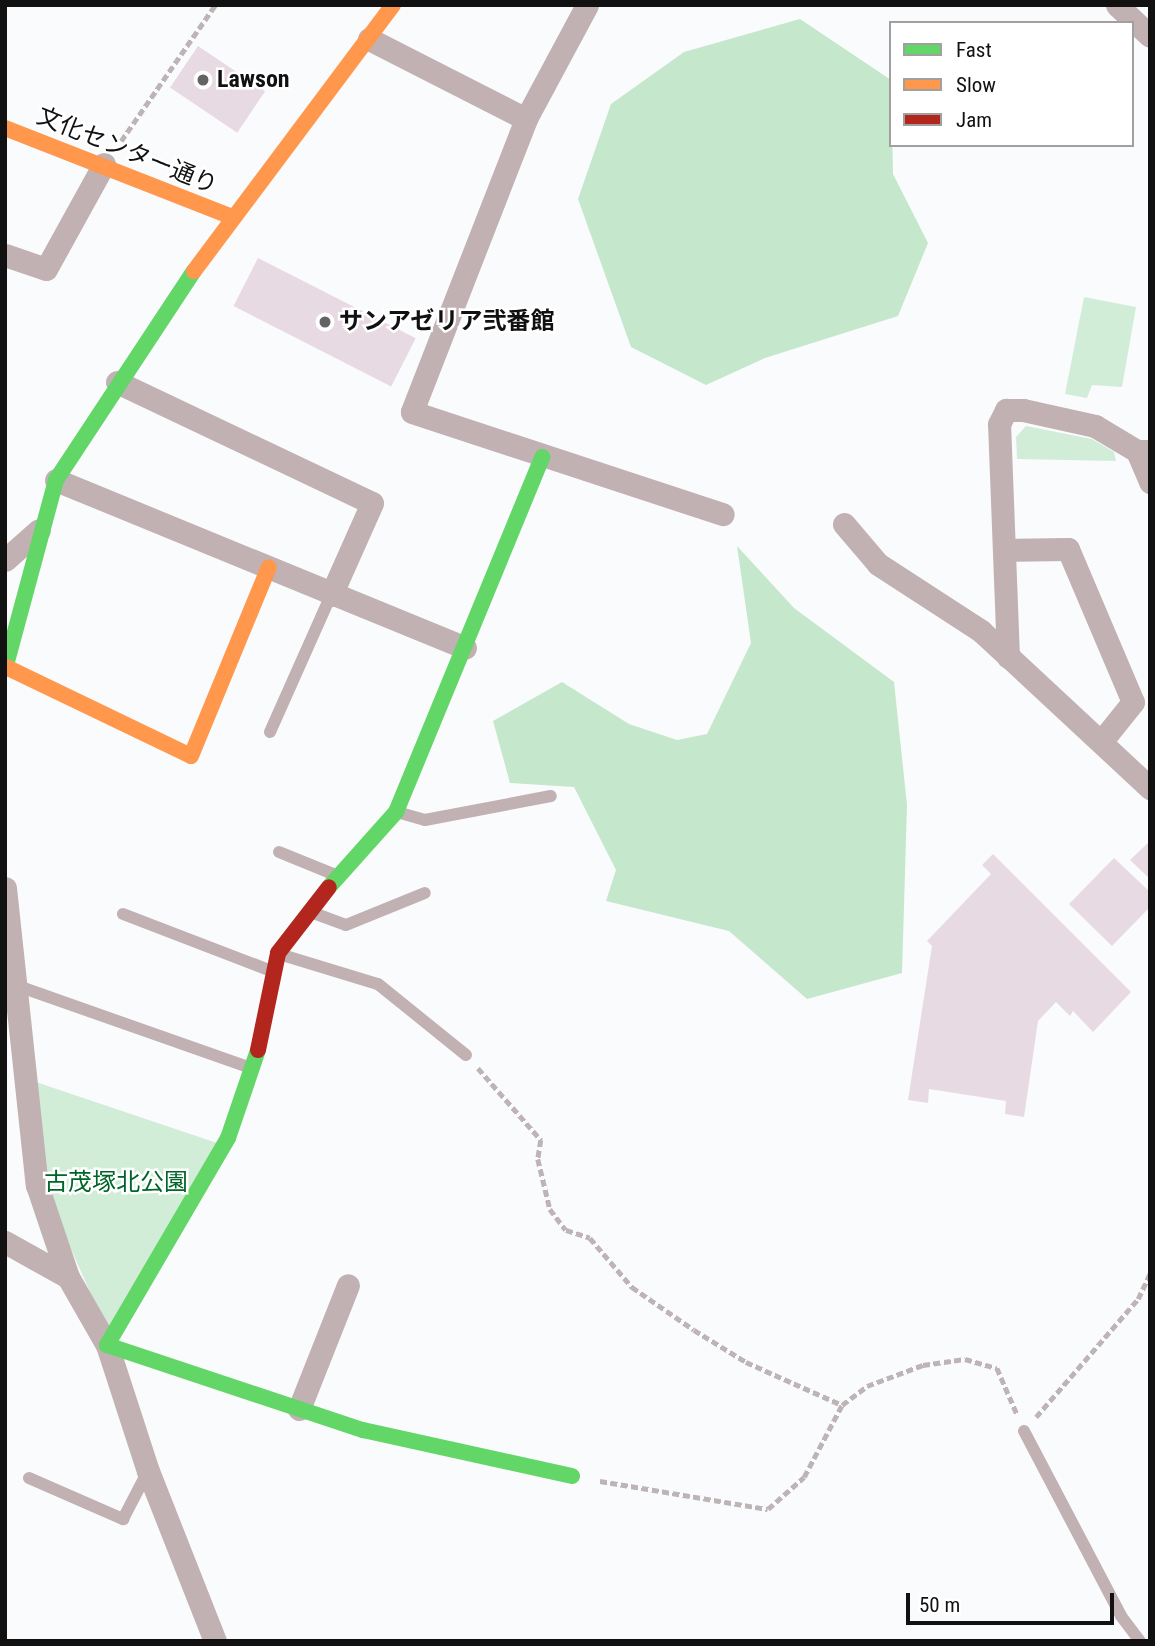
<!DOCTYPE html>
<html>
<head>
<meta charset="utf-8">
<style>
	body { margin:0 }
	#map { position:relative; width:1155px; height:1646px; overflow:hidden; background:#fafbfd; font-family:"Roboto Condensed","Noto Sans JP",sans-serif }
	div>[style] { position:absolute }
	.green>* { inset:0; background:#d2edd7 }
	.forest>* { inset:0; background:#c5e7cc }
	.building>* { inset:0; background:#e8dae2; transform-origin:0 0 }
	.path>* { height:4.5px; margin-top:-2.25px; transform-origin:0; background:repeating-linear-gradient(90deg,#beb4b5 0 7px,transparent 0 10.5px) }
	.lane>* { height:12px; margin:-6px; padding:0 6px; transform-origin:6px; border-radius:6px; background:#c1b1b2 }
	.street>* { height:23px; margin:-11.5px; padding:0 11.5px; transform-origin:11.5px; border-radius:11.5px; background:#c1b1b2 }
	.fast>* { height:16px; margin:-8px; padding:0 8px; transform-origin:8px; border-radius:8px; background:#63d668 }
	.slow>* { height:16px; margin:-8px; padding:0 8px; transform-origin:8px; border-radius:8px; background:#ff974d }
	.jam>* { height:16px; margin:-8px; padding:0 8px; transform-origin:8px; border-radius:8px; background:#b3261e }
	.dots>* { width:19px; height:19px; translate:-50% -50%; box-sizing:border-box; border:4px solid #fff; border-radius:50% }
	span { translate:-50% -50%; white-space:nowrap; text-align:center; line-height:1.15; -webkit-text-stroke:5px #fff; paint-order:stroke }
	.poi-label { font-size:24px; color:#111112; font-weight:700 }
	.left { translate:0 -50%; text-align:left }
	.street-label { font-size:24px; color:#111112 }
	.park-label { font-size:24px; color:#006529 }
	.frame { position:absolute; inset:0; border:7px solid #111112; pointer-events:none }
	.legend { position:absolute; left:889px; top:21px; width:245px; height:126px; box-sizing:border-box; background:#fff; border:2px solid #a0a0a0; margin:0; padding:9px 12px; list-style:none; font-size:21px; color:#111112 }
	.legend li { display:flex; align-items:center; gap:14px; height:35px }
	.legend b { width:35px; border:2px solid #a0a0a0 }
	.scale { position:absolute; left:906px; top:1593px; width:208px; height:32px; box-sizing:border-box; border:4px solid #111112; border-top:0; padding-left:9px; font-size:21px; line-height:24px; white-space:nowrap; color:#111112; -webkit-text-stroke:5px #fff; paint-order:stroke }
</style>
</head>
<body>
<div id="map">
	<div class="green">
		<div style="clip-path:polygon(1084px 297px,1136px 307px,1122px 387px,1092px 385px,1087px 398px,1065px 394px)"></div>
		<div style="clip-path:polygon(1026px 426px,1092px 439px,1114px 452px,1116px 461px,1017px 459px,1016px 437px)"></div>
		<div style="clip-path:polygon(30px 1080px,217px 1143px,108px 1333px,42px 1183px)"></div>
	</div>
	<div class="forest">
		<div style="clip-path:polygon(800px 19px,891px 80px,893px 174px,928px 243px,898px 316px,765px 358px,706px 385px,631px 347px,578px 199px,611px 104px,684px 52px)"></div>
		<div style="clip-path:polygon(737px 546px,794px 608px,894px 682px,907px 805px,902px 973px,807px 999px,729px 931px,606px 901px,616px 870px,574px 787px,510px 783px,493px 721px,562px 682px,629px 724px,677px 740px,707px 734px,751px 643px)"></div>
	</div>
	<div class="building">
		<div style="left:198px;top:46px;width:81px;height:50px;rotate:34deg"></div>
		<div style="left:258px;top:258px;width:177px;height:54px;rotate:27deg"></div>
		<div style="clip-path:polygon(1150px 841px,1150px 879px,1130px 860px)"></div>
		<div style="clip-path:polygon(993px 854px,1131px 992px,1093px 1032px,1073px 1011px,1070px 1016px,1056px 1002px,1038px 1021px,1024px 1117px,1005px 1114px,1006px 1101px,929px 1089px,928px 1103px,908px 1100px,932px 946px,927px 941px,991px 874px,982px 865px)"></div>
		<div style="clip-path:polygon(1114px 858px,1150px 892px,1150px 907px,1112px 946px,1069px 904px)"></div>
	</div>
	<div class="path">
		<div style="left:121px;top:141px;width:165px;rotate:-55.3deg"></div>
		<div style="left:478px;top:1068px;width:96px;rotate:48.8deg"></div>
		<div style="left:541px;top:1140px;width:19px;rotate:99deg"></div>
		<div style="left:538px;top:1159px;width:51px;rotate:76.5deg"></div>
		<div style="left:550px;top:1209px;width:26px;rotate:53deg"></div>
		<div style="left:566px;top:1230px;width:25px;rotate:18deg"></div>
		<div style="left:590px;top:1238px;width:65px;rotate:49.4deg"></div>
		<div style="left:632px;top:1287px;width:75px;rotate:34.7deg"></div>
		<div style="left:694px;top:1330px;width:61px;rotate:31.6deg"></div>
		<div style="left:746px;top:1362px;width:105px;rotate:24.1deg"></div>
		<div style="left:1036px;top:1417px;width:156px;rotate:-49.2deg"></div>
		<div style="left:1138px;top:1299px;width:29px;rotate:-65deg"></div>
		<div style="left:600px;top:1481px;width:170px;rotate:9.5deg"></div>
		<div style="left:768px;top:1509px;width:48px;rotate:-41.6deg"></div>
		<div style="left:804px;top:1477px;width:81px;rotate:-62.2deg"></div>
		<div style="left:842px;top:1405px;width:31px;rotate:-37deg"></div>
		<div style="left:867px;top:1386px;width:60px;rotate:-20.6deg"></div>
		<div style="left:923px;top:1365px;width:42px;rotate:-8.1deg"></div>
		<div style="left:965px;top:1359px;width:33px;rotate:16deg"></div>
		<div style="left:997px;top:1368px;width:50px;rotate:66.5deg"></div>
	</div>
	<div class="lane">
		<div style="left:270px;top:732px;width:150px;rotate:-66deg"></div>
		<div style="left:397px;top:812px;width:29px;rotate:16deg"></div>
		<div style="left:425px;top:820px;width:128px;rotate:-10.8deg"></div>
		<div style="left:279px;top:852px;width:64px;rotate:22.1deg"></div>
		<div style="left:308px;top:911px;width:40px;rotate:20.2deg"></div>
		<div style="left:346px;top:925px;width:85px;rotate:-22.1deg"></div>
		<div style="left:123px;top:914px;width:162px;rotate:21deg"></div>
		<div style="left:279px;top:954px;width:103px;rotate:16.9deg"></div>
		<div style="left:378px;top:984px;width:113px;rotate:38.9deg"></div>
		<div style="left:15px;top:985px;width:252px;rotate:19.4deg"></div>
		<div style="left:1024px;top:1431px;width:209px;rotate:62.3deg"></div>
		<div style="left:1121px;top:1616px;width:31px;rotate:53deg"></div>
		<div style="left:29px;top:1478px;width:103px;rotate:23.6deg"></div>
		<div style="left:123px;top:1519px;width:54px;rotate:-62.5deg"></div>
	</div>
	<div class="street">
		<div style="left:587px;top:5px;width:129px;rotate:118.2deg"></div>
		<div style="left:526px;top:119px;width:314px;rotate:111.3deg"></div>
		<div style="left:412px;top:412px;width:327px;rotate:18.2deg"></div>
		<div style="left:1117px;top:5px;width:45px;rotate:43.2deg"></div>
		<div style="left:369px;top:39px;width:176px;rotate:27deg"></div>
		<div style="left:5px;top:255px;width:43px;rotate:18.9deg"></div>
		<div style="left:46px;top:269px;width:120px;rotate:-61.1deg"></div>
		<div style="left:117px;top:382px;width:282px;rotate:25.4deg"></div>
		<div style="left:372px;top:503px;width:101px;rotate:114deg"></div>
		<div style="left:1137px;top:451px;width:34px;rotate:67deg"></div>
		<div style="left:56px;top:480px;width:442px;rotate:22.3deg"></div>
		<div style="left:844px;top:524px;width:52px;rotate:49.6deg"></div>
		<div style="left:878px;top:564px;width:123px;rotate:33deg"></div>
		<div style="left:981px;top:631px;width:231px;rotate:42.9deg"></div>
		<div style="left:1004px;top:550px;width:64px;rotate:-0.9deg"></div>
		<div style="left:1068px;top:549px;width:166px;rotate:67deg"></div>
		<div style="left:1133px;top:702px;width:51px;rotate:128.7deg"></div>
		<div style="left:5px;top:560px;width:45px;rotate:-41.4deg"></div>
		<div style="left:1008px;top:657px;width:233px;rotate:-92.2deg"></div>
		<div style="left:999px;top:424px;width:16px;rotate:-63deg"></div>
		<div style="left:1006px;top:410px;width:17px"></div>
		<div style="left:1023px;top:410px;width:74px;rotate:12.5deg"></div>
		<div style="left:1095px;top:426px;width:49px;rotate:30.8deg"></div>
		<div style="left:1137px;top:451px;width:13px"></div>
		<div style="left:5px;top:888px;width:299px;rotate:83.9deg"></div>
		<div style="left:37px;top:1185px;width:97px;rotate:71.4deg"></div>
		<div style="left:68px;top:1277px;width:78px;rotate:60.2deg"></div>
		<div style="left:107px;top:1345px;width:133px;rotate:72deg"></div>
		<div style="left:148px;top:1471px;width:183px;rotate:68.5deg"></div>
		<div style="left:5px;top:1242px;width:72px;rotate:29.1deg"></div>
		<div style="left:299px;top:1409px;width:133px;rotate:-68.4deg"></div>
	</div>
	<div class="fast">
		<div style="left:5px;top:669px;width:196px;rotate:-74.9deg"></div>
		<div style="left:56px;top:480px;width:250px;rotate:-56.6deg"></div>
		<div style="left:329px;top:887px;width:101px;rotate:-48.2deg"></div>
		<div style="left:396px;top:812px;width:384px;rotate:-67.6deg"></div>
		<div style="left:258px;top:1050px;width:93px;rotate:108.8deg"></div>
		<div style="left:228px;top:1138px;width:240px;rotate:120.3deg"></div>
		<div style="left:107px;top:1345px;width:270px;rotate:18.4deg"></div>
		<div style="left:363px;top:1430px;width:214px;rotate:12.4deg"></div>
	</div>
	<div class="slow">
		<div style="left:5px;top:128px;width:244px;rotate:21.4deg"></div>
		<div style="left:194px;top:271px;width:332px;rotate:-53.2deg"></div>
		<div style="left:6px;top:667px;width:205px;rotate:25.7deg"></div>
		<div style="left:191px;top:756px;width:204px;rotate:-67.6deg"></div>
	</div>
	<div class="jam">
		<div style="left:258px;top:1050px;width:99px;rotate:-78.3deg"></div>
		<div style="left:278px;top:953px;width:83px;rotate:-52.3deg"></div>
	</div>
	<div class="dots">
		<div style="left:203px;top:80px;background:#636364"></div>
		<div style="left:325px;top:322px;background:#636364"></div>
	</div>
	<div class="poi-label">
		<span class="left" style="left:217px;top:80px">Lawson</span>
		<span class="left" style="left:339px;top:322px">サンアゼリア弐番館</span>
	</div>
	<div class="street-label">
		<span style="left:127px;top:151px;rotate:22deg">文化センター通り</span>
	</div>
	<div class="park-label">
		<span style="left:116px;top:1183px">古茂塚北公園</span>
	</div>
	<div class="frame"></div>
	<ul class="legend">
	<li><b style="height:9px;background:#63d668"></b>Fast</li>
	<li><b style="height:9px;background:#ff974d"></b>Slow</li>
	<li><b style="height:9px;background:#b3261e"></b>Jam</li>
	</ul>
	<div class="scale">50 m</div>
</div>
</body>
</html>
